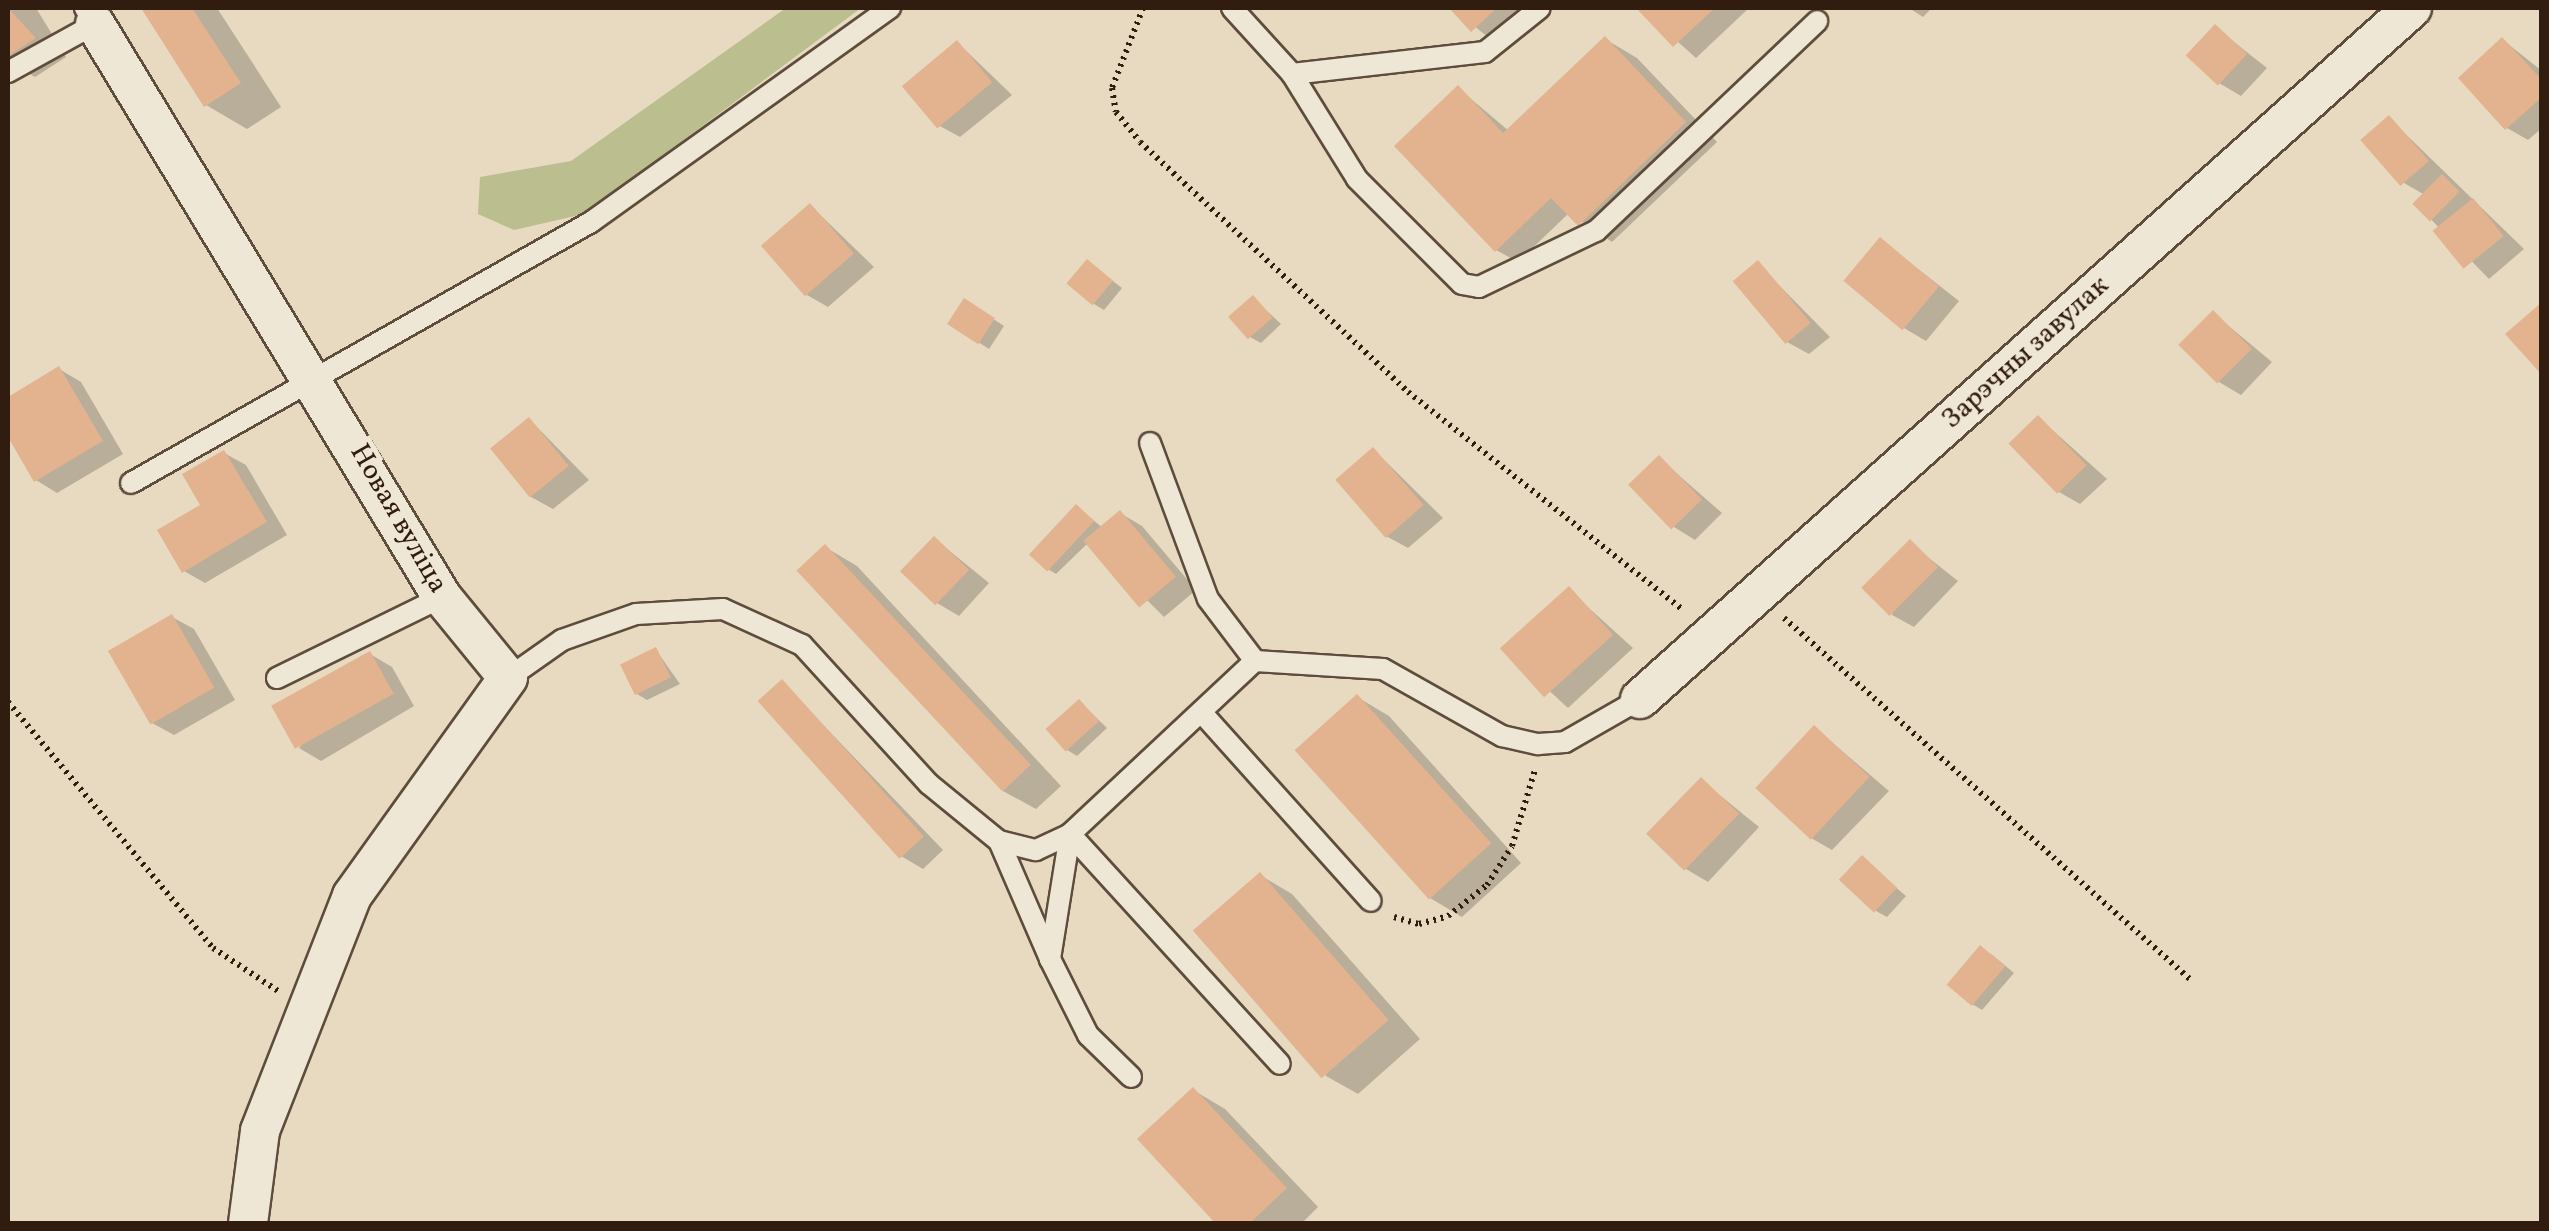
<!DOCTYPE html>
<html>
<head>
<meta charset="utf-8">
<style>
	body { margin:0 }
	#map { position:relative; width:2549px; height:1231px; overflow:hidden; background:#e7dac0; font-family:Vollkorn,serif }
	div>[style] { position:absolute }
	.green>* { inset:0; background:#bbbe8e }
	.shadow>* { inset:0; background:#0003 }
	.building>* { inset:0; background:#e3b28e; transform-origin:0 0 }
	.path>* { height:6px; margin-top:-3px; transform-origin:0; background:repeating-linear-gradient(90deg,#311c10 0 2.5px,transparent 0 7.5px) }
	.roads { filter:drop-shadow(2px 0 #5e4c3c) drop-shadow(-2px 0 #5e4c3c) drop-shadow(0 2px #5e4c3c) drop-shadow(0 -2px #5e4c3c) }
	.lane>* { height:20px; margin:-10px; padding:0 10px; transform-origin:10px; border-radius:10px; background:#efe7d6 }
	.street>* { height:38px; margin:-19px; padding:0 19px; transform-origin:19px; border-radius:19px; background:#efe7d6 }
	span { translate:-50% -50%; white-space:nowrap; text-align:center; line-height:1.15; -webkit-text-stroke:10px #efe7d6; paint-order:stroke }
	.street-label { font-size:28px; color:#311c10 }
	.frame { position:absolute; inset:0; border:10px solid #311c10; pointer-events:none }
</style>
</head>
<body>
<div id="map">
	<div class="green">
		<div style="clip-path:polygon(786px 8px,861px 8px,584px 214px,514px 230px,478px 214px,480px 177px,571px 161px)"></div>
	</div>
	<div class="shadow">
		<div style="clip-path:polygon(8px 8px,36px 8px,66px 57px,35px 77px,8px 61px)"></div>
		<div style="clip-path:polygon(143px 8px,217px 8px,281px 107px,247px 129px,206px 105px)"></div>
		<div style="clip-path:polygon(1452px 8px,1532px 8px,1494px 42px)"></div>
		<div style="clip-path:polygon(1640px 8px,1749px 8px,1696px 58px)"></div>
		<div style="clip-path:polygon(1909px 8px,1932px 8px,1923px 17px)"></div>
		<div style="clip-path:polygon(2215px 27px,2267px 68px,2241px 96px,2219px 83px)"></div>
		<div style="clip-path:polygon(1605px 39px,1637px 58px,1717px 142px,1612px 242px,1569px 213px,1518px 262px,1496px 250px,1458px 88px,1509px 131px)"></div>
		<div style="clip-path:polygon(2503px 40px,2542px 71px,2542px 128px,2528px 140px,2507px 128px)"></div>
		<div style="clip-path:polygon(958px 43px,1012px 95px,960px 137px,938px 125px)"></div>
		<div style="clip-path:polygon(2389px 118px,2524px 249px,2489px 279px,2416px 204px,2425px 195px,2404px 183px)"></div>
		<div style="clip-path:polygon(811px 206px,874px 267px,828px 307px,807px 295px)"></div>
		<div style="clip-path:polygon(1881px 240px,1959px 301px,1926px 341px,1904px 328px)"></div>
		<div style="clip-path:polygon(1088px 262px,1122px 288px,1104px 310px,1094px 304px)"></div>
		<div style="clip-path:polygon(1758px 264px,1830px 337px,1809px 354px,1787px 342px)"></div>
		<div style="clip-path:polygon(1254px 299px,1281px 324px,1261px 343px,1250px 337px)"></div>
		<div style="clip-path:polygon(975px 307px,1004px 326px,989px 349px,950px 324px)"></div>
		<div style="clip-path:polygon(2213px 313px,2272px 362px,2241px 395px,2219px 382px)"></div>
		<div style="clip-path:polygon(59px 369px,81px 382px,123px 454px,57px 493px,36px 480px,8px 432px,8px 400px)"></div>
		<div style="clip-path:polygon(2039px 418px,2107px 479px,2080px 504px,2059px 492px)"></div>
		<div style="clip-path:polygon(530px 420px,589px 480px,553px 509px,531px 497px)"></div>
		<div style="clip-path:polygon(1374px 450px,1443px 518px,1408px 548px,1386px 536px)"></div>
		<div style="clip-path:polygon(224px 453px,246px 465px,287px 535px,205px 583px,184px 571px)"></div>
		<div style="clip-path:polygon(1659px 458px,1722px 513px,1695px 540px,1674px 527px)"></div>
		<div style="clip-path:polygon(1077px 507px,1103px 528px,1120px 513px,1142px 526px,1196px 590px,1164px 617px,1089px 542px,1056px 574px,1046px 568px)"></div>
		<div style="clip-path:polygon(935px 539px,989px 583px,959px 616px,937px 603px)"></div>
		<div style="clip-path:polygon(1910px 543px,1958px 581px,1914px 627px,1892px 615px)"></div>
		<div style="clip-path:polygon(825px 547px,857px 566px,1061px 786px,1036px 809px,1003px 791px)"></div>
		<div style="clip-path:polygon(1569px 590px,1633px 648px,1568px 708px,1504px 649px)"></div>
		<div style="clip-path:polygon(172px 617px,194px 629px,235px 700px,174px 735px,152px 723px)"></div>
		<div style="clip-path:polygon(656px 650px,680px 684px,647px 700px,637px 694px)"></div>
		<div style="clip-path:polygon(370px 654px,392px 667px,414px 706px,321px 761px,299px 748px)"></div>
		<div style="clip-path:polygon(782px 682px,943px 850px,923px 869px,901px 856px)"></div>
		<div style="clip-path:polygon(1357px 697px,1389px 716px,1521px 863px,1462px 917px,1430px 898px)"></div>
		<div style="clip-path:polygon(1080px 702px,1107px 728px,1077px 756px,1067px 750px)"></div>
		<div style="clip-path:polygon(1815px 728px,1889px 791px,1832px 850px,1811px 838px)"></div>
		<div style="clip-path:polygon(1701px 780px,1759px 827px,1708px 882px,1686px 869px)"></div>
		<div style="clip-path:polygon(1862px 859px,1906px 896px,1887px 917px,1876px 911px)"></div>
		<div style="clip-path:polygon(1260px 875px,1292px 894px,1420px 1039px,1358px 1094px,1326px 1076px)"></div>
		<div style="clip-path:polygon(1991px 954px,2014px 973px,1982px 1010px,1972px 1004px)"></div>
		<div style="clip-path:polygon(1193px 1090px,1225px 1109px,1318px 1207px,1301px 1224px,1220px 1224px)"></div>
	</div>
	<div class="building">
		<div style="clip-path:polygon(8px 8px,36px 38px,8px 56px)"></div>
		<div style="clip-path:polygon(141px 8px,192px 8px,241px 83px,204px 107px)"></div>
		<div style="clip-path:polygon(1449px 8px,1497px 8px,1471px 32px)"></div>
		<div style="clip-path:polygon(1636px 8px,1715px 8px,1673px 47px)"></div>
		<div style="left:2215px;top:24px;width:44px;height:43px;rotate:43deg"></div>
		<div style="clip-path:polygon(1605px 36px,1686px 122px,1578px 226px,1551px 198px,1495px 252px,1394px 146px,1458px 85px,1503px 133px)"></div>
		<div style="clip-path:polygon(2502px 37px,2542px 80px,2542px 97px,2505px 130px,2458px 78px)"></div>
		<div style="left:957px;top:40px;width:55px;height:72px;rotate:50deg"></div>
		<div style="left:2389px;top:115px;width:61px;height:38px;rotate:49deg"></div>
		<div style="left:2442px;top:174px;width:25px;height:42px;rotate:45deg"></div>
		<div style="left:2473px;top:198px;width:49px;height:52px;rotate:51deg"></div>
		<div style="left:810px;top:203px;width:67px;height:65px;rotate:49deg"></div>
		<div style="left:1880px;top:237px;width:77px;height:57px;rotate:40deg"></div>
		<div style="left:1087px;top:259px;width:34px;height:32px;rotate:40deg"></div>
		<div style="left:1758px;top:260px;width:82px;height:33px;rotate:50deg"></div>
		<div style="left:1253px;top:295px;width:30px;height:33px;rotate:49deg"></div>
		<div style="left:964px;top:298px;width:37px;height:31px;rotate:33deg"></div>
		<div style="clip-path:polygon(2542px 302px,2542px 375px,2505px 334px)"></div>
		<div style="left:2213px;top:310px;width:55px;height:49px;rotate:45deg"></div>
		<div style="clip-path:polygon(59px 366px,103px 441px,34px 482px,8px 437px,8px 397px)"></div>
		<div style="left:2038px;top:415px;width:70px;height:41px;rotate:46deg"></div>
		<div style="left:529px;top:417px;width:63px;height:50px;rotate:51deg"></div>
		<div style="left:1373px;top:447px;width:77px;height:50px;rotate:49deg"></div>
		<div style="clip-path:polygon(224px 450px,267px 522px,182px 573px,157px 530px,200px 505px,182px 474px)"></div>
		<div style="left:1659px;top:455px;width:62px;height:43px;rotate:46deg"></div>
		<div style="left:1076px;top:504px;width:25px;height:69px;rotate:43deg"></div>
		<div style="left:1120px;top:510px;width:87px;height:48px;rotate:50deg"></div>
		<div style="left:934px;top:536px;width:49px;height:49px;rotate:44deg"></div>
		<div style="left:1910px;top:539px;width:40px;height:69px;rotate:45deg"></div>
		<div style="left:825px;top:544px;width:302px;height:39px;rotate:47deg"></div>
		<div style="left:1569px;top:586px;width:66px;height:93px;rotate:48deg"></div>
		<div style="left:172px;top:614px;width:85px;height:74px;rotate:60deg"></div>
		<div style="left:656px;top:647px;width:34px;height:40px;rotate:64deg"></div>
		<div style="left:370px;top:651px;width:49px;height:113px;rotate:61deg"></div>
		<div style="left:782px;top:679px;width:212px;height:33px;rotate:48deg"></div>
		<div style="left:1357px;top:694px;width:201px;height:84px;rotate:48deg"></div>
		<div style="left:1079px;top:699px;width:30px;height:45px;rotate:48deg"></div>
		<div style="left:1814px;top:725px;width:76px;height:86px;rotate:43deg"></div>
		<div style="left:1701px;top:777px;width:53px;height:79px;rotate:44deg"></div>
		<div style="left:1862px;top:855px;width:48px;height:34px;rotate:43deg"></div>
		<div style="left:1260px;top:872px;width:196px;height:89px;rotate:49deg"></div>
		<div style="left:1980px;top:945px;width:33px;height:52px;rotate:40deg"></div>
		<div style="clip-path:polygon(1193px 1087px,1287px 1188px,1249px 1224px,1216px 1224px,1137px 1139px)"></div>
	</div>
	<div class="path">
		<div style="left:1143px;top:8px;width:86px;rotate:111.2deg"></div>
		<div style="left:1112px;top:88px;width:24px;rotate:81deg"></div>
		<div style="left:1116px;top:112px;width:38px;rotate:51deg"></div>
		<div style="left:1140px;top:142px;width:367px;rotate:43deg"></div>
		<div style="left:1408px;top:392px;width:352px;rotate:38.4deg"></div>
		<div style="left:1784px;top:618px;width:545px;rotate:41.65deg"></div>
		<div style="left:8px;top:702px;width:320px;rotate:50.2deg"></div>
		<div style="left:213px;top:948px;width:78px;rotate:33.5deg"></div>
		<div style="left:1394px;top:917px;width:26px;rotate:16deg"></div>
		<div style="left:1419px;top:924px;width:30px;rotate:-15deg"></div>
		<div style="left:1448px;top:916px;width:50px;rotate:-38.5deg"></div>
		<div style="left:1487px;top:885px;width:46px;rotate:-57.3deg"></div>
		<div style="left:1512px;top:846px;width:79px;rotate:-73.2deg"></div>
	</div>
	<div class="roads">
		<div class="lane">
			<div style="left:1232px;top:8px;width:89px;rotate:47.7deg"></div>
			<div style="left:1292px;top:74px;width:194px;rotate:-6.5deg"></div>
			<div style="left:1485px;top:52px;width:70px;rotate:-38.7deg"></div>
			<div style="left:8px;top:72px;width:99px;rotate:-28.9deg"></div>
			<div style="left:95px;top:24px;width:19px;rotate:-122deg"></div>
			<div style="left:1292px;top:74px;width:123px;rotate:58.2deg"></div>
			<div style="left:1357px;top:179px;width:148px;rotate:45deg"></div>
			<div style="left:1462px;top:284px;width:17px;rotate:10deg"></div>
			<div style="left:1479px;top:287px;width:130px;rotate:-25.6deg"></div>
			<div style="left:1596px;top:231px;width:305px;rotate:-43.5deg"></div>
			<div style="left:1150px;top:443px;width:166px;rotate:69.6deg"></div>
			<div style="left:1208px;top:599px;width:78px;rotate:52.8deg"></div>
			<div style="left:131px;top:483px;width:529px;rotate:-29.57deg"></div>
			<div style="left:591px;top:222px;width:368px;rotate:-35.6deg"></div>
			<div style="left:277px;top:678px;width:184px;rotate:-26.1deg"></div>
			<div style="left:508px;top:678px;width:66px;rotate:-35.1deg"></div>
			<div style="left:562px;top:640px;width:78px;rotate:-19.4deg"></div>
			<div style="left:636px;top:614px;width:87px;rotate:-3.3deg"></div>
			<div style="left:723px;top:609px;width:87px;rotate:24.5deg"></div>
			<div style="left:802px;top:645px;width:188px;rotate:47.6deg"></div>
			<div style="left:929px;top:784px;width:90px;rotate:39.2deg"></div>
			<div style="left:999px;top:841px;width:38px;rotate:14deg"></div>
			<div style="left:1036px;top:850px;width:38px;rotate:-25deg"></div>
			<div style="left:1070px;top:834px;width:253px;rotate:-43.1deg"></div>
			<div style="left:1255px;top:661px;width:128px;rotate:3.6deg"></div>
			<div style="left:1383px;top:669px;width:137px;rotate:29.4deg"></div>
			<div style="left:1502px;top:736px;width:37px;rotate:13deg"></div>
			<div style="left:1538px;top:744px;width:27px;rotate:-4deg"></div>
			<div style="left:1565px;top:742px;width:86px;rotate:-29.8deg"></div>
			<div style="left:1203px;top:714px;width:251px;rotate:48.1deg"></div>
			<div style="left:1070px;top:834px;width:311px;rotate:47.6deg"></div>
			<div style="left:1070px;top:834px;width:127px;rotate:99.1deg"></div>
			<div style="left:1050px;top:959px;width:85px;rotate:63.4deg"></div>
			<div style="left:1088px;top:1035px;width:60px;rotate:44.3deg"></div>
			<div style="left:999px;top:841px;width:129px;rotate:66.6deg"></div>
		</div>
		<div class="street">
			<div style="left:95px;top:24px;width:670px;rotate:58.8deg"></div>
			<div style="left:442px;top:597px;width:104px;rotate:50.8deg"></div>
			<div style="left:508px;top:678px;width:268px;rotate:125.6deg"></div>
			<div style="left:352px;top:896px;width:252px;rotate:111.4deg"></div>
			<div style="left:260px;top:1131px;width:94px;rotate:97.4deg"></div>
			<div style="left:1640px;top:699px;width:1036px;rotate:-41.83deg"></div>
		</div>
	</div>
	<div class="street-label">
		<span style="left:2026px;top:353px;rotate:-42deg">Зарэчны завулак</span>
		<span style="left:398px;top:519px;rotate:60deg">Новая вуліца</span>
	</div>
	<div class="frame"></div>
</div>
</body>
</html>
